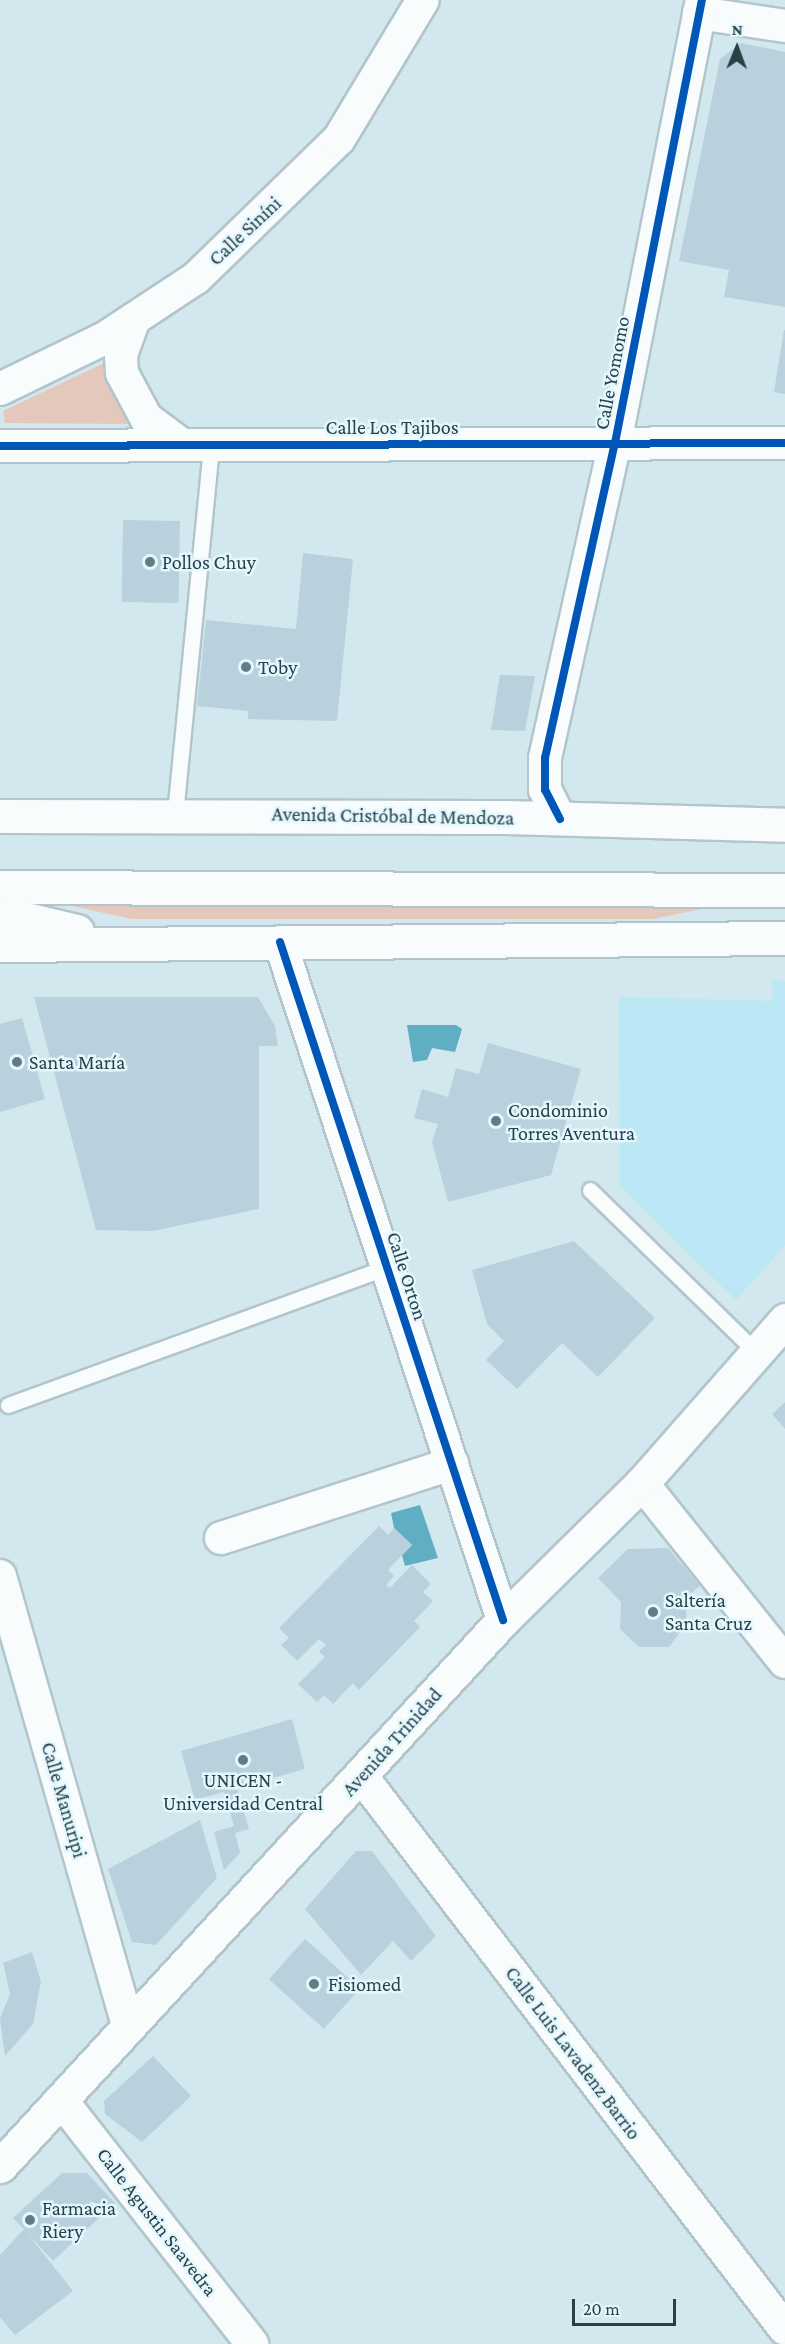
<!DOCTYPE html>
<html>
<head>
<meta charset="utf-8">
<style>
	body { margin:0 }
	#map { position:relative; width:785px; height:2344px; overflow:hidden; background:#d2e8ee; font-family:"Crimson Pro",serif }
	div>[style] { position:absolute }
	.built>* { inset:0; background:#bce7f5 }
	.green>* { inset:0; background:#e5c8bc }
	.water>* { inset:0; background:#60aec3 }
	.building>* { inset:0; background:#b9d1dc; transform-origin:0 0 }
	.roads { filter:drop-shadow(2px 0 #b2c5cb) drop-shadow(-2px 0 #b2c5cb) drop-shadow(0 2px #b2c5cb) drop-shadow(0 -2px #b2c5cb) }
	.lane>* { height:15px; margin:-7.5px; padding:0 7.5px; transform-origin:7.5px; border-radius:7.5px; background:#f8fcfc }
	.street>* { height:32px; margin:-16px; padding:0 16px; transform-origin:16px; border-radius:16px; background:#f8fcfc }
	.secondary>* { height:33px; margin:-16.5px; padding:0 16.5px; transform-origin:16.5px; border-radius:16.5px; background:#f8fcfc }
	.primary>* { height:33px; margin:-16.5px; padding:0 16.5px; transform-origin:16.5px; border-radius:16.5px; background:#f8fcfc }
	.cycleway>* { height:8px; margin:-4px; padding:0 4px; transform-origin:4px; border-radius:4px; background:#0057b8 }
	.dots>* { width:16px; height:16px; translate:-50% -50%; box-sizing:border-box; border:3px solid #e3f7fe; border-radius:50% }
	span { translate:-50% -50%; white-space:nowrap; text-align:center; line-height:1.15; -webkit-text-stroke:5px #e3f7fe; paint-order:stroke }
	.street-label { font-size:20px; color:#2b4046 }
	.poi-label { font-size:20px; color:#2b4046 }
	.left { translate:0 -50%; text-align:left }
	.north { position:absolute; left:707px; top:18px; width:60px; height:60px; -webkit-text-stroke:4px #e3f7fe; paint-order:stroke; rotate:1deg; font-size:16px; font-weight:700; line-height:24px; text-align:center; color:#2b4046 }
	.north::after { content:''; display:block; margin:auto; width:21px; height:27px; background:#2b4046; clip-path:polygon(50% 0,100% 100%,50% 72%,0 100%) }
	.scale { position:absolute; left:572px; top:2299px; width:104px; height:27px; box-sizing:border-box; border:3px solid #2b4046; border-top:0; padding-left:8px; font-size:18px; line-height:21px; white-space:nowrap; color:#2b4046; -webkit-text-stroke:4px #e3f7fe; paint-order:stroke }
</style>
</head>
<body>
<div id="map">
	<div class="built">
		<div style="clip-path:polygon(772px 980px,785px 981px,785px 1246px,736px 1300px,620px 1187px,619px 997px,772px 1001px)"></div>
	</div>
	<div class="green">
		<div style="clip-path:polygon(106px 362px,116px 395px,136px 424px,5px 423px,3px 411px)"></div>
		<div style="clip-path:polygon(25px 896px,731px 903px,653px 919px,132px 919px)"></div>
	</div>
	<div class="water">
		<div style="clip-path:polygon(407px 1025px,456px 1025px,462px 1029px,455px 1052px,432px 1048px,427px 1060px,413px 1062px)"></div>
		<div style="clip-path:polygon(420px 1505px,438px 1558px,405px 1566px,402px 1555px,412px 1545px,394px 1528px,391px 1513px)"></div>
	</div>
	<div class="building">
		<div style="clip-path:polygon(741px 43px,785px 52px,785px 307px,724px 297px,729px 270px,679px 261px,720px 59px)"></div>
		<div style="clip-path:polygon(784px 330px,785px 330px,785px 394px,774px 392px)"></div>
		<div style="left:123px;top:520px;width:57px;height:82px;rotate:1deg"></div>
		<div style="clip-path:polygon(303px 553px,353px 559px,337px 721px,248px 719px,248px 711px,197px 706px,206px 620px,296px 629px)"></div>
		<div style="clip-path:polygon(500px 675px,535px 676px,525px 731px,491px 730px)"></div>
		<div style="clip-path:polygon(34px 997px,258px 997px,275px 1026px,278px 1046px,259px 1046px,259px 1209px,153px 1231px,96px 1230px)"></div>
		<div style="clip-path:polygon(22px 1018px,45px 1099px,0 1112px,0 1024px)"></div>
		<div style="clip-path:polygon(488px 1043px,581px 1069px,551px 1175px,448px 1202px,432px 1142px,438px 1124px,414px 1118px,422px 1089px,448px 1097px,456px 1068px,479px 1074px)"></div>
		<div style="clip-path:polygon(574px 1241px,655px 1318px,598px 1377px,562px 1343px,517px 1389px,486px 1360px,504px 1341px,487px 1324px,472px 1270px)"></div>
		<div style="clip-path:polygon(785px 1402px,785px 1429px,772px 1414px)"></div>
		<div style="clip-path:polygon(379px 1526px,388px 1535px,394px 1528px,412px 1545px,388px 1570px,394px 1576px,386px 1585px,390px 1588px,412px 1565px,431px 1584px,423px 1592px,433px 1601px,414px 1621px,420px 1627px,359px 1690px,353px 1683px,333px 1704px,324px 1695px,317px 1702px,298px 1684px,325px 1657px,319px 1651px,326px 1645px,319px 1639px,297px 1661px,281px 1645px,289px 1638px,279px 1628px)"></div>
		<div style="clip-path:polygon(668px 1548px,700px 1586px,685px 1598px,687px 1623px,669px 1647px,639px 1647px,620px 1629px,621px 1602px,598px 1578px,628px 1549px)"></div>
		<div style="clip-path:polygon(292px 1719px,305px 1769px,237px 1788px,249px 1829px,235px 1833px,240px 1853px,224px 1870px,214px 1832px,234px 1826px,224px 1792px,195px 1800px,181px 1751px)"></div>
		<div style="clip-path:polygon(200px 1820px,217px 1878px,156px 1945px,132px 1942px,108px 1869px)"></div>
		<div style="clip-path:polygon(356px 1851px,372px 1851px,436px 1936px,411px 1961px,393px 1941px,361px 1975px,305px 1909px)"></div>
		<div style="left:305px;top:1939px;width:74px;height:54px;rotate:42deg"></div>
		<div style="clip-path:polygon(32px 1952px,41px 1981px,33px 2024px,5px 2056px,0 2018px,10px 1994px,3px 1963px)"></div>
		<div style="clip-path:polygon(153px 2056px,191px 2096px,142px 2142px,105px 2114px,104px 2101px)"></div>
		<div style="clip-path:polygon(62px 2173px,87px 2173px,115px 2203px,53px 2261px,27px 2233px,73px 2291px,15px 2335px,0 2317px,0 2255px,24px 2229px,13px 2218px)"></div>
	</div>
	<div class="roads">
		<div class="lane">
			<div style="left:175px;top:814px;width:372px;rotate:-84.4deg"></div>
			<div style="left:590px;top:1190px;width:233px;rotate:44.3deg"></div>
			<div style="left:8px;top:1405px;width:403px;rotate:-20deg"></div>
		</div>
		<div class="street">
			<div style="left:699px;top:13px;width:87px;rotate:8.6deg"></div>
			<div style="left:134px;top:319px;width:38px;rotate:110deg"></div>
			<div style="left:121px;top:355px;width:18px;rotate:87deg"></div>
			<div style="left:122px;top:373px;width:51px;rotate:61.9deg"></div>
			<div style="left:146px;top:418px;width:44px;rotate:36.6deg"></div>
			<div style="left:0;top:389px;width:117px;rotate:-25.9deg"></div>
			<div style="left:105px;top:338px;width:109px;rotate:-33.4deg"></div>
			<div style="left:196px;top:278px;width:199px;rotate:-44.2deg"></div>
			<div style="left:339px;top:139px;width:162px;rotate:-58.9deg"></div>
			<div style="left:0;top:446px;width:785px;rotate:-0.22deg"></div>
			<div style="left:560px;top:819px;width:33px;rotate:-117deg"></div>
			<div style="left:545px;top:790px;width:32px;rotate:-90deg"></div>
			<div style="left:545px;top:758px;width:323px;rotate:-77.5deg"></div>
			<div style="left:615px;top:443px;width:451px;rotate:-78.9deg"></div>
			<div style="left:280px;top:942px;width:714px;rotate:71.79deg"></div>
			<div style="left:642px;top:1483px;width:229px;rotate:51.4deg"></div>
			<div style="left:221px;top:1538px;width:243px;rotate:-17.8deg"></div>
			<div style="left:0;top:1576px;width:466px;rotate:74.1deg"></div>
			<div style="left:362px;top:1777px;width:695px;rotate:52.54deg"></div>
			<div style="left:61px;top:2100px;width:310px;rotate:51.9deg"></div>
		</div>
		<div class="secondary">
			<div style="left:0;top:2166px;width:742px;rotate:-47.35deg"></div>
			<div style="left:503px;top:1620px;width:195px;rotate:-44.6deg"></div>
			<div style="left:642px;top:1483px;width:217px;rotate:-48.7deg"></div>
		</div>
		<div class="primary">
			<div style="left:0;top:816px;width:506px;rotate:0.11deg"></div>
			<div style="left:506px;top:817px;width:279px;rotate:1.6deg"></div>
			<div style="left:0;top:887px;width:785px;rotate:0.22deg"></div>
			<div style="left:0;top:913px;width:79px;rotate:13.2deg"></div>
			<div style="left:0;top:945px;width:785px;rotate:-0.51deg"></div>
		</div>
	</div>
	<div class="cycleway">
		<div style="left:0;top:446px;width:785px;rotate:-0.22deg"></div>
		<div style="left:560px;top:819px;width:33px;rotate:-117deg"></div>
		<div style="left:545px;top:790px;width:32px;rotate:-90deg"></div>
		<div style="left:545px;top:758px;width:323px;rotate:-77.5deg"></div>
		<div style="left:615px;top:443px;width:451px;rotate:-78.9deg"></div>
		<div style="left:280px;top:942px;width:714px;rotate:71.79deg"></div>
	</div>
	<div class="dots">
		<div style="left:150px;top:562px;background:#657b81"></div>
		<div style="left:246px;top:667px;background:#657b81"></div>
		<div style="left:17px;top:1062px;background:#657b81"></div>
		<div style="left:496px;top:1121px;background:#657b81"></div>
		<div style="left:653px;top:1612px;background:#657b81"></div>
		<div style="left:243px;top:1760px;background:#657b81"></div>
		<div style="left:314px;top:1984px;background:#657b81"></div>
		<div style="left:30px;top:2220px;background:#657b81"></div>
	</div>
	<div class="street-label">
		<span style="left:245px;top:231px;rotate:-43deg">Calle Siníni</span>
		<span style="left:612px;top:373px;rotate:-79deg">Calle Yomomo</span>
		<span style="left:392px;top:427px">Calle Los Tajibos</span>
		<span style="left:393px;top:816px;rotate:1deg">Avenida Cristóbal de Mendoza</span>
		<span style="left:407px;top:1276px;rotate:72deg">Calle Orton</span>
		<span style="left:392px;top:1742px;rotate:-48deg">Avenida Trinidad</span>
		<span style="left:64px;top:1800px;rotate:74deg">Calle Manuripi</span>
		<span style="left:573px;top:2053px;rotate:53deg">Calle Luis Lavadenz Barrio</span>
		<span style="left:157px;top:2222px;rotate:52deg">Calle Agustin Saavedra</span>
	</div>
	<div class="poi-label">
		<span class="left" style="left:162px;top:562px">Pollos Chuy</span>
		<span class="left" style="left:258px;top:667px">Toby</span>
		<span class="left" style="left:29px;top:1062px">Santa María</span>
		<span class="left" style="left:508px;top:1122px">Condominio<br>Torres Aventura</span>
		<span class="left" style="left:665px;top:1612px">Saltería<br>Santa Cruz</span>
		<span style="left:243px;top:1792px">UNICEN -<br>Universidad Central</span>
		<span class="left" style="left:328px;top:1984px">Fisiomed</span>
		<span class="left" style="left:42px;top:2220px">Farmacia<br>Riery</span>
	</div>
	<div class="north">N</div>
	<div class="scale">20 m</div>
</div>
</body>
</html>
